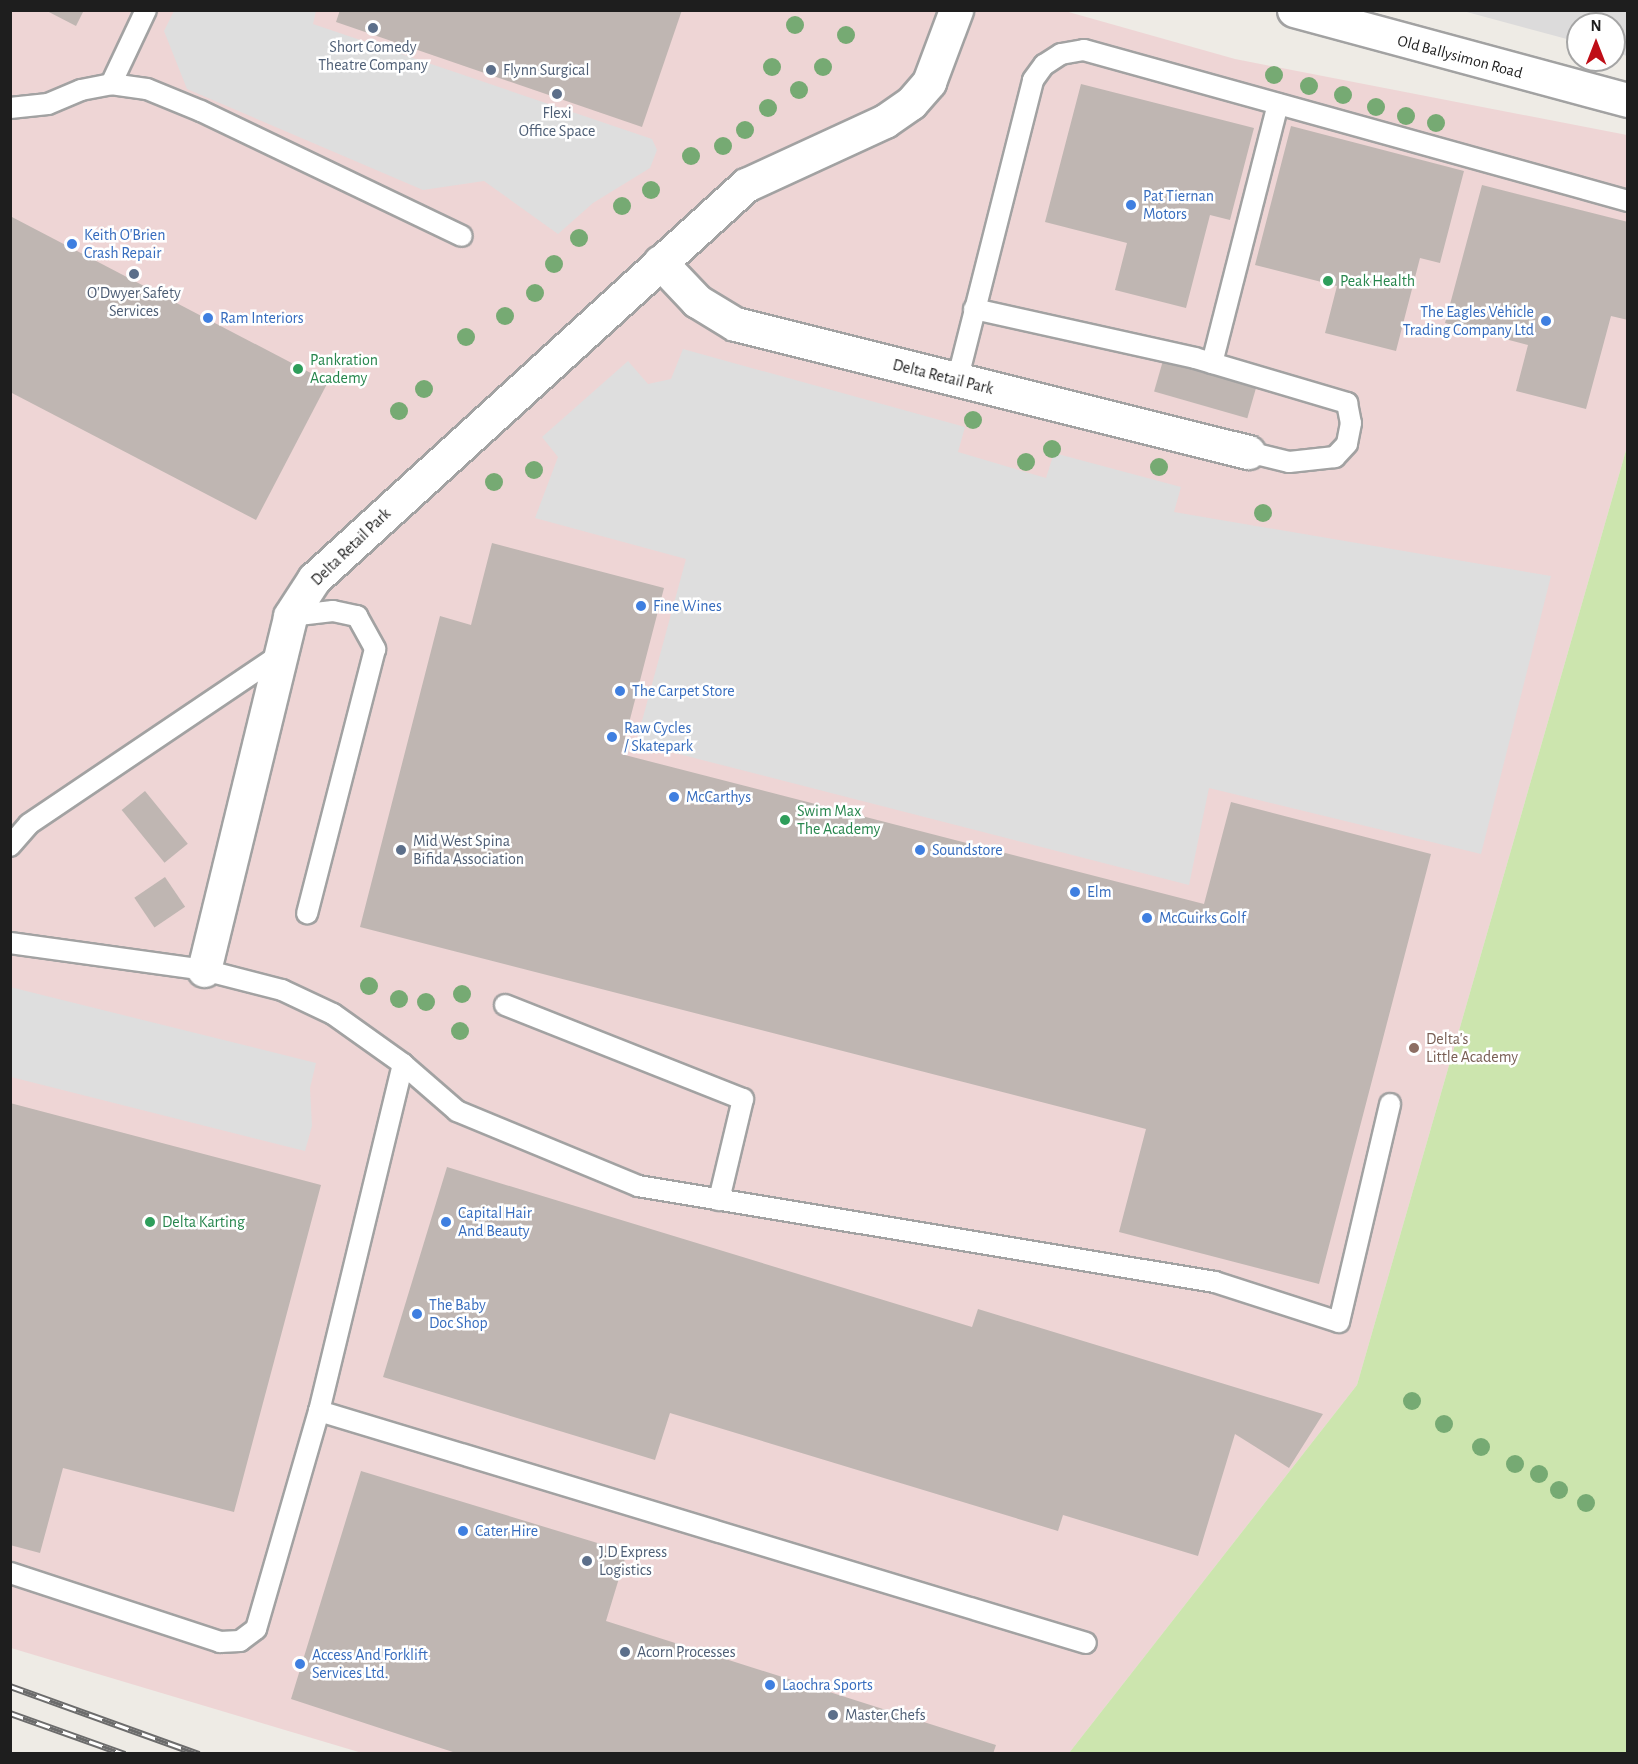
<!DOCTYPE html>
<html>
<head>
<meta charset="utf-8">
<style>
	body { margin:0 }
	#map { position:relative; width:1638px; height:1764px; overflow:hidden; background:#eeebe5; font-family:"Alegreya Sans",sans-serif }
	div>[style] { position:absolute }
	.residential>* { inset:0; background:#dcdbdb }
	.commercial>* { inset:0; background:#eed5d5 }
	.grass>* { inset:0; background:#cce5ae }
	.parking>* { inset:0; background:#dedede }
	.building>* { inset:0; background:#bfb6b2; transform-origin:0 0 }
	.roads { filter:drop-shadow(2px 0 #a2a2a2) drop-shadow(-2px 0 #a2a2a2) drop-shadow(0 2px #a2a2a2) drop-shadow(0 -2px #a2a2a2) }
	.service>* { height:20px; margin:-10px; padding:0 10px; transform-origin:10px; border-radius:10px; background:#fff }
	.minor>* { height:33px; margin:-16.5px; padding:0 16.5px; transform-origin:16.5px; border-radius:16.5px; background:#fff }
	.tertiary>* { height:33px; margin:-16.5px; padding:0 16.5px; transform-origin:16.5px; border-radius:16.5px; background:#fff }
	.rail>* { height:7px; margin-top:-3.5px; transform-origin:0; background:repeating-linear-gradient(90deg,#fff 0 14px,#6c6c6c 0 28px); box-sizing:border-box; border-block:2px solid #6c6c6c }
	.trees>* { width:18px; height:18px; margin:-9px; border-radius:50%; background:#76aa73 }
	.dots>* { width:16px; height:16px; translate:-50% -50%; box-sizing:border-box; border:3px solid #fff; border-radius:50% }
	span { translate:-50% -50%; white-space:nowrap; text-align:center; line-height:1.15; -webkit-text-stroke:5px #fff; paint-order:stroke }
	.service-label { font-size:16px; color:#4e5e75 }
	.left { translate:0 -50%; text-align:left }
	.street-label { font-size:16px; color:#1e1e1e }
	.shop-label { font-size:16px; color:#366cbe }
	.right { translate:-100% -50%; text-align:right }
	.leisure-label { font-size:16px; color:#27864d }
	.education-label { font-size:16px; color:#785e54 }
	.frame { position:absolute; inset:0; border:12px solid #1e1e1e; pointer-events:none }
	.north { position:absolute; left:1566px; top:12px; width:60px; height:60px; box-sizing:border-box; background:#fff; border:2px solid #a5a5a5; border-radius:50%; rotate:0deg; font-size:16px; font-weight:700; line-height:24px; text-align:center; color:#1e1e1e }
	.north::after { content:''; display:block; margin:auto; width:21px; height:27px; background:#bf0e17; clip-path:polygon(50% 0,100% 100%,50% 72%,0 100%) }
</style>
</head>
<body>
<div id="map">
	<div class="residential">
		<div style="clip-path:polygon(1463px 11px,1627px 11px,1627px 56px,1614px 52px,1614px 24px,1578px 24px,1578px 42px)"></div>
	</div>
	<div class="commercial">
		<div style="clip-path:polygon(10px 11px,1065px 11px,1235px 59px,1627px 135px,1627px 447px,1357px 1385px,1069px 1753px,362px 1753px,11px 1648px)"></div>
	</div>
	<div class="grass">
		<div style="clip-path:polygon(1627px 447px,1627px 1753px,1069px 1753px,1357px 1385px)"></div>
	</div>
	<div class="parking">
		<div style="clip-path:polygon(174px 11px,316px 11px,313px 24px,652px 139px,657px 150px,650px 168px,593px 203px,558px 234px,484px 181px,423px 190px,187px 89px,164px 31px)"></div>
		<div style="clip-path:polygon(683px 349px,965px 427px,958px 452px,1046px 478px,1054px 453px,1181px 487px,1174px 512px,1551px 576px,1481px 854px,1209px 788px,1189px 885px,636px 743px,686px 559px,535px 518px,558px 457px,542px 437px,628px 361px,648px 384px,671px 379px)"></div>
		<div style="clip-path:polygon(10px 987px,316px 1063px,310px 1088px,312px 1126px,305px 1151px,11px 1077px)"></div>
	</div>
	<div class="building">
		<div style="clip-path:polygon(45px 10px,84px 10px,76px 26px)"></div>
		<div style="clip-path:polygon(340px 10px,682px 10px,642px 127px,336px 22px)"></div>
		<div style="clip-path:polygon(1081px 84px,1254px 128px,1230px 220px,1210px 215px,1186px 308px,1115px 290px,1127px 243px,1045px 222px)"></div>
		<div style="clip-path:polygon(1291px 126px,1464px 171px,1440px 263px,1420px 258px,1396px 351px,1325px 333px,1337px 286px,1255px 265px)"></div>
		<div style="clip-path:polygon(1482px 185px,1628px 222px,1628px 320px,1611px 316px,1586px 409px,1516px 391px,1528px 345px,1445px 323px)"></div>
		<div style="clip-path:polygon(10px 216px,328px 382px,256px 520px,10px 392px)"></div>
		<div style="left:1164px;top:357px;width:97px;height:36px;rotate:16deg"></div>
		<div style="clip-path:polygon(492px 543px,664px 588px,621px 754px,1204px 904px,1231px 802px,1431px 854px,1319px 1284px,1119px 1232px,1146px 1129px,360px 927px,440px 616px,471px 625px)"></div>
		<div style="left:145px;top:791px;width:68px;height:30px;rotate:51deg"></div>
		<div style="left:165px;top:877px;width:36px;height:37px;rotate:56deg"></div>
		<div style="clip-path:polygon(10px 1103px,321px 1185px,234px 1512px,63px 1468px,40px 1553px,10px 1545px)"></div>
		<div style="clip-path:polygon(447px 1167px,972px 1327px,978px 1309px,1323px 1414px,1289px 1468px,1235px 1434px,1198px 1556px,1063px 1515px,1058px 1531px,670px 1413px,655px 1460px,383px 1377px)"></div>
		<div style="clip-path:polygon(361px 1471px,627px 1552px,606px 1621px,996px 1745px,993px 1754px,459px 1754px,291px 1699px)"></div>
	</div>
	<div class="roads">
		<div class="service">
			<div style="left:111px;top:84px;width:36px;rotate:8deg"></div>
			<div style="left:147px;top:89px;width:58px;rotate:22.2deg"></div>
			<div style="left:201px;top:111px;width:289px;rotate:25.6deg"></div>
			<div style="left:10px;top:108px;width:38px;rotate:-6deg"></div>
			<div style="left:48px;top:104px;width:36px;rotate:-23deg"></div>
			<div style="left:81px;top:90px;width:31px;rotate:-11deg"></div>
			<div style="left:111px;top:84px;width:82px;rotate:-64.7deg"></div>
			<div style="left:974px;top:309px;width:226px;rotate:12.5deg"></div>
			<div style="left:1195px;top:358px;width:159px;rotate:16.5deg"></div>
			<div style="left:1347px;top:403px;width:20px;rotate:79deg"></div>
			<div style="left:1351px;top:423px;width:21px;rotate:101deg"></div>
			<div style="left:1347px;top:444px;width:18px;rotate:133deg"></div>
			<div style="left:1335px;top:457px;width:46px;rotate:173.8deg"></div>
			<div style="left:1289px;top:462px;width:42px;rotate:-166.3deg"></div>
			<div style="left:1212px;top:363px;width:267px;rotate:-75.7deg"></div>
			<div style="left:957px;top:381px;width:310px;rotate:-75.8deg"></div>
			<div style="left:1033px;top:80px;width:19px;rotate:-54deg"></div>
			<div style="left:1044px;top:65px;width:20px;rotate:-33deg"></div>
			<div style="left:1061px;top:54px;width:23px;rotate:-10deg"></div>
			<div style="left:1084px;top:50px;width:565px;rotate:15.51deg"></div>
			<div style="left:290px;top:616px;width:43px;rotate:-6.6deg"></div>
			<div style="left:333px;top:611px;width:25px;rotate:12deg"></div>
			<div style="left:357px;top:616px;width:38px;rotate:61deg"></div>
			<div style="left:375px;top:649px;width:273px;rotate:104.4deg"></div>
			<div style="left:10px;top:846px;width:29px;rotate:-49deg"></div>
			<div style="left:29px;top:824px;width:304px;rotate:-34deg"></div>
			<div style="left:10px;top:943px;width:196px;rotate:7.9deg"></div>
			<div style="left:204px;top:970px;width:81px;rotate:14.4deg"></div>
			<div style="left:282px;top:990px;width:56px;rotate:25.2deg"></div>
			<div style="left:333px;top:1014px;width:86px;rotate:35.5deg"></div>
			<div style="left:403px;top:1064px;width:357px;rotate:103.6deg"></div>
			<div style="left:319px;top:1411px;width:227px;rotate:106.1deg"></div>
			<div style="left:256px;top:1629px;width:20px;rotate:143deg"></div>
			<div style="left:240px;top:1641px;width:20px;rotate:177deg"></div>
			<div style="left:220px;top:1642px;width:221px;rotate:-161.8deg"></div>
			<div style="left:505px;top:1005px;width:256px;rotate:21.6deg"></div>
			<div style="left:743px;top:1099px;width:104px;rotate:103.4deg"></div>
			<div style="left:403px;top:1064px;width:72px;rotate:41deg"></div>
			<div style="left:457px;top:1111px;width:196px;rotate:22.5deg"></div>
			<div style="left:638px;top:1186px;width:585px;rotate:9.45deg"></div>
			<div style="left:1215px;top:1282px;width:130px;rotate:17.9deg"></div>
			<div style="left:1339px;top:1322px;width:224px;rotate:-76.8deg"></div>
			<div style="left:319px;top:1411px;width:801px;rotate:16.83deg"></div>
		</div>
		<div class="minor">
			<div style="left:660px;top:262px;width:54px;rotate:46.5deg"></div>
			<div style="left:697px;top:301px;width:44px;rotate:31.2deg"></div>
			<div style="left:735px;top:324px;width:529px;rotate:14.01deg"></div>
			<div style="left:204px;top:970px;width:364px;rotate:-76.3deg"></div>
			<div style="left:290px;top:616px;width:44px;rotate:-57deg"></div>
			<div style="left:314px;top:579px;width:585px;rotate:-42.37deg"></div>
			<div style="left:746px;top:185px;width:153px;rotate:-24.7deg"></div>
			<div style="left:885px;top:121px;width:32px;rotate:-35deg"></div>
			<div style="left:911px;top:103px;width:28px;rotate:-49deg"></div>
			<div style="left:929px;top:82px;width:77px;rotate:-69.4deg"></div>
		</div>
		<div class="tertiary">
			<div style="left:1294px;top:10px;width:346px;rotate:15.1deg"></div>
		</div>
	</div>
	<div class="rail">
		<div style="left:10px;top:1686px;width:201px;rotate:19.8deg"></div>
		<div style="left:10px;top:1713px;width:122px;rotate:19.6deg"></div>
	</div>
	<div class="trees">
		<div style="left:795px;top:25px"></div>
		<div style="left:846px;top:35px"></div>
		<div style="left:772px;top:67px"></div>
		<div style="left:823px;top:67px"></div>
		<div style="left:1274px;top:75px"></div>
		<div style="left:1309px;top:86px"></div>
		<div style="left:799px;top:90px"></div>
		<div style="left:1343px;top:95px"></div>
		<div style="left:1376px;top:107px"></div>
		<div style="left:768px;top:108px"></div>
		<div style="left:1406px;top:116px"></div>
		<div style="left:1436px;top:123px"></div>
		<div style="left:745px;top:130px"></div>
		<div style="left:723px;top:146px"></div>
		<div style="left:691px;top:156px"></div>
		<div style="left:651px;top:190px"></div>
		<div style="left:622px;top:206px"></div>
		<div style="left:579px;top:238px"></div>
		<div style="left:554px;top:264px"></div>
		<div style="left:535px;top:293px"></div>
		<div style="left:505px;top:316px"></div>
		<div style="left:466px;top:337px"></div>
		<div style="left:424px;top:389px"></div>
		<div style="left:399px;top:411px"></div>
		<div style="left:973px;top:420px"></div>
		<div style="left:1052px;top:449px"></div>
		<div style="left:1026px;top:462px"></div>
		<div style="left:1159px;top:467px"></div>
		<div style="left:534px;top:470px"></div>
		<div style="left:494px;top:482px"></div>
		<div style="left:1263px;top:513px"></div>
		<div style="left:369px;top:986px"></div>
		<div style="left:462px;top:994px"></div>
		<div style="left:399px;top:999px"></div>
		<div style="left:426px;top:1002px"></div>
		<div style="left:460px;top:1031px"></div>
		<div style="left:1412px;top:1401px"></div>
		<div style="left:1444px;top:1424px"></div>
		<div style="left:1481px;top:1447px"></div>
		<div style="left:1515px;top:1464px"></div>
		<div style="left:1539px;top:1474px"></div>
		<div style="left:1559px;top:1490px"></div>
		<div style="left:1586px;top:1503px"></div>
	</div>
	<div class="dots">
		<div style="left:373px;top:28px;background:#5c6f8a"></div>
		<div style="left:491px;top:70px;background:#5c6f8a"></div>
		<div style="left:557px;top:94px;background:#5c6f8a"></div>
		<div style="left:1131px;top:205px;background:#3f7fe0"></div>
		<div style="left:72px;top:244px;background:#3f7fe0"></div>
		<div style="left:134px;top:274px;background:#5c6f8a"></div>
		<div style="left:1328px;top:281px;background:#2e9e5b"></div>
		<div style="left:208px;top:318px;background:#3f7fe0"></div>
		<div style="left:1546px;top:321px;background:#3f7fe0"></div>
		<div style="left:298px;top:369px;background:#2e9e5b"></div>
		<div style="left:641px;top:606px;background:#3f7fe0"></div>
		<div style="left:620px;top:691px;background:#3f7fe0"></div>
		<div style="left:612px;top:737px;background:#3f7fe0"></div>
		<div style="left:674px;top:797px;background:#3f7fe0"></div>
		<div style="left:785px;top:820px;background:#2e9e5b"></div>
		<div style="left:401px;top:850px;background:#5c6f8a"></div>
		<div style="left:920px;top:850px;background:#3f7fe0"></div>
		<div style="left:1075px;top:892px;background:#3f7fe0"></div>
		<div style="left:1147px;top:918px;background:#3f7fe0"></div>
		<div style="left:1414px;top:1048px;background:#8d6e63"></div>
		<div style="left:150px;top:1222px;background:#2e9e5b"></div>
		<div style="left:446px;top:1222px;background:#3f7fe0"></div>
		<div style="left:417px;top:1314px;background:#3f7fe0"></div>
		<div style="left:463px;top:1531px;background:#3f7fe0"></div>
		<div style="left:587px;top:1561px;background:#5c6f8a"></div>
		<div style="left:625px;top:1652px;background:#5c6f8a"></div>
		<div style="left:300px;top:1664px;background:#3f7fe0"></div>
		<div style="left:770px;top:1685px;background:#3f7fe0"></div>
		<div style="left:833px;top:1715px;background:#5c6f8a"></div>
	</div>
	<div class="service-label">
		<span style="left:373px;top:56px">Short Comedy<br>Theatre Company</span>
		<span class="left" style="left:503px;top:70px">Flynn Surgical</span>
		<span style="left:557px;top:122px">Flexi<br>Office Space</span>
		<span style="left:134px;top:302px">O'Dwyer Safety<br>Services</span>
		<span class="left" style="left:413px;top:850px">Mid West Spina<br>Bifida Association</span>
		<span class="left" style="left:599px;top:1561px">J.D Express<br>Logistics</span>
		<span class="left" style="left:637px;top:1652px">Acorn Processes</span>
		<span class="left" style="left:845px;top:1715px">Master Chefs</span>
	</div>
	<div class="street-label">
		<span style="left:1460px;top:57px;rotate:15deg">Old Ballysimon Road</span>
		<span style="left:943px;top:377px;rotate:14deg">Delta Retail Park</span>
		<span style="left:351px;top:547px;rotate:-44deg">Delta Retail Park</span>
	</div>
	<div class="shop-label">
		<span class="left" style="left:1143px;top:205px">Pat Tiernan<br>Motors</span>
		<span class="left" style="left:84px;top:244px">Keith O'Brien<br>Crash Repair</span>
		<span class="right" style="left:1534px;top:321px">The Eagles Vehicle<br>Trading Company Ltd</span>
		<span class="left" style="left:220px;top:318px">Ram Interiors</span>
		<span class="left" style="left:653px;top:606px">Fine Wines</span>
		<span class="left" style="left:632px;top:691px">The Carpet Store</span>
		<span class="left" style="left:624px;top:737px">Raw Cycles<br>/ Skatepark</span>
		<span class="left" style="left:686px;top:797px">McCarthys</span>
		<span class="left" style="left:932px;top:850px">Soundstore</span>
		<span class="left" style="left:1087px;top:892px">Elm</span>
		<span class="left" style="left:1159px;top:918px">McGuirks Golf</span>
		<span class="left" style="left:458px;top:1222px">Capital Hair<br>And Beauty</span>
		<span class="left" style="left:429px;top:1314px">The Baby<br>Doc Shop</span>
		<span class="left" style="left:475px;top:1531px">Cater Hire</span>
		<span class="left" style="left:312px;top:1664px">Access And Forklift<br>Services Ltd.</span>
		<span class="left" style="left:782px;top:1685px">Laochra Sports</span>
	</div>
	<div class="leisure-label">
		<span class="left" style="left:1340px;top:281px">Peak Health</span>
		<span class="left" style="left:310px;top:369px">Pankration<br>Academy</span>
		<span class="left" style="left:797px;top:820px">Swim Max<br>The Academy</span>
		<span class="left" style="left:162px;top:1222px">Delta Karting</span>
	</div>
	<div class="education-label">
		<span class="left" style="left:1426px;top:1048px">Delta's<br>Little Academy</span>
	</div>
	<div class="frame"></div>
	<div class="north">N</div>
</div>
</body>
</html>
